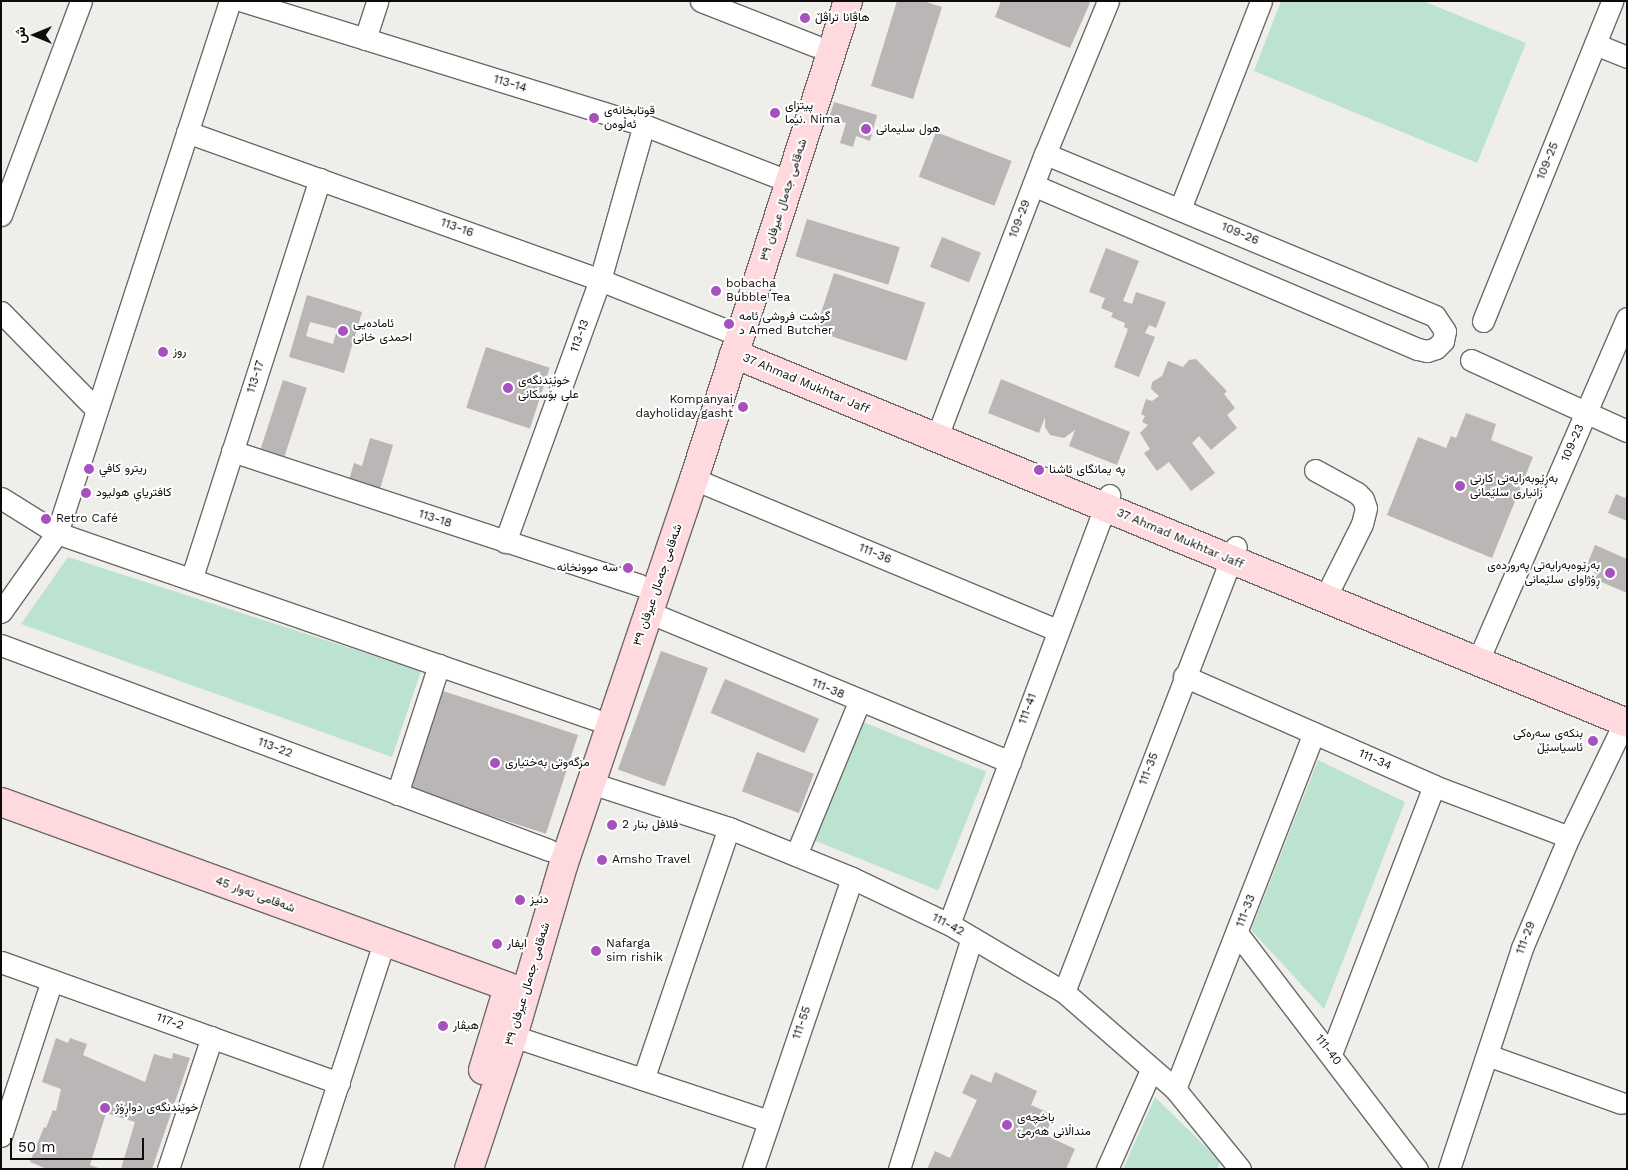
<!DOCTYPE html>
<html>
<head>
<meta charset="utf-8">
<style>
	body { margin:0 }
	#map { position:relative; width:1628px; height:1170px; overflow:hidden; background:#efeeeb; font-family:"Work Sans",Vazirmatn,sans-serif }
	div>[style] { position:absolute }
	.green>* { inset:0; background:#bce3d0; transform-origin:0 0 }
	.building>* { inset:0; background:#b9b6b5; transform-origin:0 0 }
	.roads { filter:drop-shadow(1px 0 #6b6a67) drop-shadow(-1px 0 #6b6a67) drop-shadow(0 1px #6b6a67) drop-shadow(0 -1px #6b6a67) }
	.street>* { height:21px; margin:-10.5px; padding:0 10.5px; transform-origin:10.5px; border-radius:10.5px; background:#fff }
	.secondary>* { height:28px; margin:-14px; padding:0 14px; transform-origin:14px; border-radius:14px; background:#fedade }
	.dots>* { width:14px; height:14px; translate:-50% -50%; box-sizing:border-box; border:2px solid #fff; border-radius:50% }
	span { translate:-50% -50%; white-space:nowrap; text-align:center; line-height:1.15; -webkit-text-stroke:4px #fff; paint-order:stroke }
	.poi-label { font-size:12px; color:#0d0c0b }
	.left { translate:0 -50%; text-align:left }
	.right { translate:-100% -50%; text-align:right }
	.street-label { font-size:12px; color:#0d0c0b }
	.frame { position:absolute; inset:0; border:2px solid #0d0c0b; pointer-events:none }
	.north { position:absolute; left:10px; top:10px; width:50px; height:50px; -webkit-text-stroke:4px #fff; paint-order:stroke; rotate:270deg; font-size:14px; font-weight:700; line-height:20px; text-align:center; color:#0d0c0b }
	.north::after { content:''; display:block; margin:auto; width:18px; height:22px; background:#0d0c0b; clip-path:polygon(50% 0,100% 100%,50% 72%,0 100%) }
	.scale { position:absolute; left:10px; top:1138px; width:134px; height:22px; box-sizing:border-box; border:2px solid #0d0c0b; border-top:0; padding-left:6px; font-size:15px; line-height:18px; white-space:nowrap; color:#0d0c0b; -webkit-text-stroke:4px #fff; paint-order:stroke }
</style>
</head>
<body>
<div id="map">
	<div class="green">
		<div style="clip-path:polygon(1281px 1px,1423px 1px,1526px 43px,1477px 163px,1254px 71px)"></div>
		<div style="clip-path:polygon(68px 557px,421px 671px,392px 757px,21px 624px)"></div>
		<div style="left:863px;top:722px;width:133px;height:128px;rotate:22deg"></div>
		<div style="clip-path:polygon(1318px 760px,1405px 802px,1324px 1009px,1251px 930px)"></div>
		<div style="clip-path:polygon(1155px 1097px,1220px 1161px,1217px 1169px,1123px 1169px)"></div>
	</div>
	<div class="building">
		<div style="clip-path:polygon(897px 1px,923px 1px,942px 7px,913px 99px,871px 86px)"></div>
		<div style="clip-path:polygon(1001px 1px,1087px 1px,1090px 3px,1070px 48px,995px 17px)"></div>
		<div style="clip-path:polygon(834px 102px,877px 115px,870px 141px,856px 136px,853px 147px,840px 143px,846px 123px,829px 118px)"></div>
		<div style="left:936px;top:132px;width:81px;height:48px;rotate:21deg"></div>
		<div style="left:807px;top:219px;width:97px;height:39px;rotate:17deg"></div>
		<div style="left:942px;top:237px;width:42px;height:32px;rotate:22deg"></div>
		<div style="clip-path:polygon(1106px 248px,1139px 261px,1123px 301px,1132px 304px,1136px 292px,1166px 302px,1156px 328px,1149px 325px,1145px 333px,1155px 337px,1139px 377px,1114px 367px,1128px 329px,1124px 327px,1125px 323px,1111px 317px,1113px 313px,1101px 308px,1105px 298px,1089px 292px)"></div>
		<div style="left:834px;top:273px;width:96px;height:61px;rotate:18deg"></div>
		<div style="clip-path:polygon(evenodd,307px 295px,362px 312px,344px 373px,289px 357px,307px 295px,310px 322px,337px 329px,333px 344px,306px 336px,310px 322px)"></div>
		<div style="left:486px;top:347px;width:67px;height:64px;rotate:18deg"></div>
		<div style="clip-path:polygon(1196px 359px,1227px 391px,1224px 394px,1235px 408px,1227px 415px,1237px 428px,1211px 450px,1199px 436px,1192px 443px,1215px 473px,1191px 491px,1169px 462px,1157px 471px,1144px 453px,1150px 449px,1140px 433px,1148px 425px,1142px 422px,1145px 416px,1141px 414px,1146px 399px,1152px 401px,1159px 396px,1151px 389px,1152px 382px,1162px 376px,1168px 361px,1183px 367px,1189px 360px)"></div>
		<div style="clip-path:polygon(1001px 379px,1130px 432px,1117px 465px,1069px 446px,1075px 430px,1064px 438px,1050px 435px,1045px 427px,1045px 417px,1039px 433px,988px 413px)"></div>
		<div style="left:283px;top:380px;width:25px;height:72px;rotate:18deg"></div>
		<div style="clip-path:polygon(1466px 413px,1496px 424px,1491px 440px,1533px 457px,1492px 558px,1387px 515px,1418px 437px,1446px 448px,1451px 436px,1456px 438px)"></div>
		<div style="clip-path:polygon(370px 438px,393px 445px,380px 489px,349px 480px,354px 463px,362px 466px)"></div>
		<div style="clip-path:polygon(1627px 493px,1627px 521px,1608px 513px,1616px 494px,1625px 498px)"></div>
		<div style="clip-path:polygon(1595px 545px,1627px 559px,1627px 593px,1592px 578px,1596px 568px,1587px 565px)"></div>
		<div style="left:661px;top:651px;width:50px;height:126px;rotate:20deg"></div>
		<div style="left:725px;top:679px;width:102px;height:37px;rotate:23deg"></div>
		<div style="left:443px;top:691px;width:142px;height:104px;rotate:18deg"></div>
		<div style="left:757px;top:752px;width:61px;height:42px;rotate:21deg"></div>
		<div style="clip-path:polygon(56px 1038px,68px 1043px,70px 1038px,87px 1044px,83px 1055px,145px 1082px,154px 1054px,172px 1059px,173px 1053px,190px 1058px,152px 1169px,121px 1169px,135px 1122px,106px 1113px,90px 1165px,101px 1169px,47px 1169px,30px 1162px,44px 1127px,46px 1128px,53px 1110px,56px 1111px,61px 1089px,42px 1082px)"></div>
		<div style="clip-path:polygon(995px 1072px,1037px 1091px,1031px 1105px,1054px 1115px,1045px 1135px,1075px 1149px,1066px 1169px,927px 1169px,935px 1151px,950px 1158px,977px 1100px,962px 1093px,971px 1074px,991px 1083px)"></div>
	</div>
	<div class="roads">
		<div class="street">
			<div style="left:243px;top:1px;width:420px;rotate:17.2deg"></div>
			<div style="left:644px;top:125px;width:141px;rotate:21.3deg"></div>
			<div style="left:701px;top:1px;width:123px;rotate:21.4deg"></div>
			<div style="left:365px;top:39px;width:40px;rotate:-72deg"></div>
			<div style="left:1595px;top:44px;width:35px;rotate:22deg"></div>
			<div style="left:187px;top:132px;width:439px;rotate:19.7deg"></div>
			<div style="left:600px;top:280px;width:136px;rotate:21.6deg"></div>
			<div style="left:1033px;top:185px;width:418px;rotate:23.1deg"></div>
			<div style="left:1418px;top:349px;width:9px;rotate:13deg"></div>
			<div style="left:1427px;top:351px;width:9px;rotate:-18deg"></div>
			<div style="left:1436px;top:348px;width:10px;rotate:-45deg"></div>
			<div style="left:1443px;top:341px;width:10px;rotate:-79deg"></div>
			<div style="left:1445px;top:331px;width:18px;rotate:-124deg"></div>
			<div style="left:1435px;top:316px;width:422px;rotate:-157.4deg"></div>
			<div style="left:1180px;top:209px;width:223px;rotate:-68.7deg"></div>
			<div style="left:1px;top:215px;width:228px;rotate:-69.5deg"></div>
			<div style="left:1px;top:312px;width:137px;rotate:45.6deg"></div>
			<div style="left:1483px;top:321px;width:345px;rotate:-68deg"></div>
			<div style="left:1471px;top:360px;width:171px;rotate:24.5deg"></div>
			<div style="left:936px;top:439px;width:305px;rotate:-69.1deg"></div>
			<div style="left:1045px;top:154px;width:165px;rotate:-67.6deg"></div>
			<div style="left:232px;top:451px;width:429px;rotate:18.2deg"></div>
			<div style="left:1315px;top:470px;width:48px;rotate:28.7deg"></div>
			<div style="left:1357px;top:493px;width:8px;rotate:45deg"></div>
			<div style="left:1363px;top:499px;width:9px;rotate:72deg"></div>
			<div style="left:1366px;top:508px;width:16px;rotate:104deg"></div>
			<div style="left:1362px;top:524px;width:69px;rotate:116.6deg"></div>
			<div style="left:694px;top:479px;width:393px;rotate:22.6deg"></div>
			<div style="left:1px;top:498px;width:66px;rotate:32deg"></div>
			<div style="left:57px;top:533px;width:568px;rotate:19.1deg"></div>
			<div style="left:505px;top:542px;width:279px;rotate:-70.1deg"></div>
			<div style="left:600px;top:280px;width:161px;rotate:-74.2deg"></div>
			<div style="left:193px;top:574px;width:415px;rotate:-72.2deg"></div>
			<div style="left:1px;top:612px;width:97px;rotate:-54.7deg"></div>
			<div style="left:57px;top:533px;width:559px;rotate:-71.99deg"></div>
			<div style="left:648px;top:612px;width:392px;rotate:22.5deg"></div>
			<div style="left:1px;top:645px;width:585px;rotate:20.51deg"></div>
			<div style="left:1483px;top:649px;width:361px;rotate:-66.5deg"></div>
			<div style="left:1184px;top:676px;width:273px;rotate:23.7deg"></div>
			<div style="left:1434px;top:786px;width:144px;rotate:20.7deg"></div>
			<div style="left:591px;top:783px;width:145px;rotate:18.1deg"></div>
			<div style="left:729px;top:828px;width:133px;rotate:22.1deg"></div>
			<div style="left:852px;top:878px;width:107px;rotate:25.4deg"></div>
			<div style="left:949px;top:924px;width:134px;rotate:30.6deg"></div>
			<div style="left:1064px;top:992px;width:147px;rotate:41.1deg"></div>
			<div style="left:1175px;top:1089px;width:103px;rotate:50.9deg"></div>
			<div style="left:397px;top:794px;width:136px;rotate:-72deg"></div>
			<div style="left:796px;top:855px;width:165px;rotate:-67.6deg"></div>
			<div style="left:949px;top:924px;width:458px;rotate:-69.5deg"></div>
			<div style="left:1237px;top:933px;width:297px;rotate:52.7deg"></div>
			<div style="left:1px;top:962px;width:359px;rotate:19.7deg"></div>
			<div style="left:1064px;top:992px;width:477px;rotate:-68.9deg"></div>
			<div style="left:513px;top:1036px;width:269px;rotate:18.4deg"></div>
			<div style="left:1331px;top:1054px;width:287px;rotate:-69deg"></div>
			<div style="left:1487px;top:1055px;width:142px;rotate:19.7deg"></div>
			<div style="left:644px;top:1077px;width:263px;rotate:-71.2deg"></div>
			<div style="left:1175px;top:1089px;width:382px;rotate:-68.7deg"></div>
			<div style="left:1px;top:1136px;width:164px;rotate:-71.9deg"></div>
			<div style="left:168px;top:1169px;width:139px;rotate:-71.6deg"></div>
			<div style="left:310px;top:1169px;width:239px;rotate:-71.9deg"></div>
			<div style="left:753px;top:1169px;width:307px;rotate:-71.2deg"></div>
			<div style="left:899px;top:1169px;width:242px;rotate:-72.5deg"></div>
			<div style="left:1107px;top:1169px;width:108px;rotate:-66deg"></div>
			<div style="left:1449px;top:1169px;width:233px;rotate:-71.7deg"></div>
			<div style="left:1522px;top:948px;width:121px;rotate:-67.1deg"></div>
			<div style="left:1569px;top:837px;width:133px;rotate:-64.2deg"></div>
		</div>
		<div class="secondary">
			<div style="left:734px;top:354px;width:966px;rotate:22.45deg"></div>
			<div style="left:1px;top:802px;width:541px;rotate:20.01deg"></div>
			<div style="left:483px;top:1070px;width:83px;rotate:-73.1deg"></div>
			<div style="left:469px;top:1169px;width:140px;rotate:-71.7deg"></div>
			<div style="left:513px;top:1036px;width:180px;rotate:-73.6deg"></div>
			<div style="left:564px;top:863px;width:405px;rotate:-71.3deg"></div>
			<div style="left:694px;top:479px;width:502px;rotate:-72.14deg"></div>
		</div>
	</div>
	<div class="dots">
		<div style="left:805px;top:18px;background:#a651be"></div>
		<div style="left:775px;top:113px;background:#a651be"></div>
		<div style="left:594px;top:118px;background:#a651be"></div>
		<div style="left:866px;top:129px;background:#a651be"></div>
		<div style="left:716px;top:291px;background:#a651be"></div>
		<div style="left:729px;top:324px;background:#a651be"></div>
		<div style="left:343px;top:331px;background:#a651be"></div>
		<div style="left:163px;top:352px;background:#a651be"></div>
		<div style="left:508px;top:388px;background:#a651be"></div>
		<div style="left:743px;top:407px;background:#a651be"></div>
		<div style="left:89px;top:469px;background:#a651be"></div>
		<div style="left:1039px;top:470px;background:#a651be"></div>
		<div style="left:1460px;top:486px;background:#a651be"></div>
		<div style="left:86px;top:493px;background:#a651be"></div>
		<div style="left:46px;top:519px;background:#a651be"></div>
		<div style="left:628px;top:568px;background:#a651be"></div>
		<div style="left:1610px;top:573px;background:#a651be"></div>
		<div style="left:1593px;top:741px;background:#a651be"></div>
		<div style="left:495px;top:763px;background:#a651be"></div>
		<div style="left:612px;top:825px;background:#a651be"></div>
		<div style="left:602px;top:860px;background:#a651be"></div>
		<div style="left:520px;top:900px;background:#a651be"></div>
		<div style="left:497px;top:944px;background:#a651be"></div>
		<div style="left:596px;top:951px;background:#a651be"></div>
		<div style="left:443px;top:1026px;background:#a651be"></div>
		<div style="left:105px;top:1108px;background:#a651be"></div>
		<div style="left:1007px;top:1125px;background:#a651be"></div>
	</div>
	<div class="poi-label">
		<span class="left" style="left:815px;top:18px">هاڤانا تراڤڵ</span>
		<span class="left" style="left:785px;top:113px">پیتزای<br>نیما. Nima</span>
		<span class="left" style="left:604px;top:118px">قوتابخانەی<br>ئەڵوەن</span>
		<span class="left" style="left:876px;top:129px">هول سليمانى</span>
		<span class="left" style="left:726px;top:291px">bobacha<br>Bubble Tea</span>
		<span class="left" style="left:739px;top:324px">گوشت فروشی ئامه<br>د Amed Butcher</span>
		<span class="left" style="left:353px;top:331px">ئامادەیی<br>احمدی خانی</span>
		<span class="left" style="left:173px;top:352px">روز</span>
		<span class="left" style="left:518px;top:388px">خوێندنگەی<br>علی بۆسکانی</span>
		<span class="right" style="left:733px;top:407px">Kompanyai<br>dayholiday gasht</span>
		<span class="left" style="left:99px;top:469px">ريترو كافي</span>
		<span class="left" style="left:1049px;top:470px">په یمانگای ئاشنا</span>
		<span class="left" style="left:1470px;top:486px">بەڕێوبەرایەتی کارتی<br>زانیاری سلێمانی</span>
		<span class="left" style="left:96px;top:493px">كافترياي هوليود</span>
		<span class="left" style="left:56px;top:519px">Retro Café</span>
		<span class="right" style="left:1600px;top:573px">بەڕێوەبەرایەتی پەروردەی<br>ڕۆژاوای سلێمانی</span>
		<span class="right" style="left:618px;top:568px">سه موونخانه</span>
		<span class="right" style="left:1583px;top:741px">بنکەی سەرەکی<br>ئاسیاسێڵ</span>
		<span class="left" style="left:505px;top:763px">مزگەوتی بەختیاری</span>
		<span class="left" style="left:622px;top:825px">فلافل بنار 2</span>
		<span class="left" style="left:612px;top:860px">Amsho Travel</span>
		<span class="left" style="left:530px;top:900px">دنيز</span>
		<span class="left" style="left:507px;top:944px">ايفار</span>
		<span class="left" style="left:606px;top:951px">Nafarga<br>sim rishik</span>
		<span class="left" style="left:453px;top:1026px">هيڤار</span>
		<span class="left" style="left:115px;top:1108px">خوێندنگەی دواڕۆژ</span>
		<span class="left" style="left:1017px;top:1125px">باخچەی<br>منداڵانی هەرمێ</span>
	</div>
	<div class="street-label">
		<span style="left:510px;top:84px;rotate:17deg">113-14</span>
		<span style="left:1548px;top:161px;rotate:-68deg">109-25</span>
		<span style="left:784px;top:200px;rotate:-72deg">شەقامی جەمال عیرفان ٣٩</span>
		<span style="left:1020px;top:219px;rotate:-69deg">109-29</span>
		<span style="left:457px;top:228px;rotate:20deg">113-16</span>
		<span style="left:1240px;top:234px;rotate:23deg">109-26</span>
		<span style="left:580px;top:336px;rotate:-70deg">113-13</span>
		<span style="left:256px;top:377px;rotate:-72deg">113-17</span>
		<span style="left:806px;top:384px;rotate:23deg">37 Ahmad Mukhtar Jaff</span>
		<span style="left:1573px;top:443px;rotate:-66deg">109-23</span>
		<span style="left:435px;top:519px;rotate:18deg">113-18</span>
		<span style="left:1180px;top:539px;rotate:23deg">37 Ahmad Mukhtar Jaff</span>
		<span style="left:875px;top:554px;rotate:23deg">111-36</span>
		<span style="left:658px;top:585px;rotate:-71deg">شەقامی جەمال عیرفان ٣٩</span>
		<span style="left:828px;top:689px;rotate:23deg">111-38</span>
		<span style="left:1028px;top:709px;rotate:-70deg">111-41</span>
		<span style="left:275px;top:748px;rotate:21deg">113-22</span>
		<span style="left:1375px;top:760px;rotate:24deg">111-34</span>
		<span style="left:1149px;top:769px;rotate:-69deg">111-35</span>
		<span style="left:255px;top:895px;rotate:20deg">شەقامی تەوار 45</span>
		<span style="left:1246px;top:911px;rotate:-69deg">111-33</span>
		<span style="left:948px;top:925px;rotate:28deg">111-42</span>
		<span style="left:1526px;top:938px;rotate:-69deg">111-29</span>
		<span style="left:528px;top:984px;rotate:-73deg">شەقامی جەمال عیرفان ٣٩</span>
		<span style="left:170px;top:1022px;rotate:20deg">117-2</span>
		<span style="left:802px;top:1023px;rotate:-71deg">111-55</span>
		<span style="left:1328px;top:1050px;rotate:53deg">111-40</span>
	</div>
	<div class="frame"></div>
	<div class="north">ش</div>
	<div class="scale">50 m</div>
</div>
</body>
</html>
